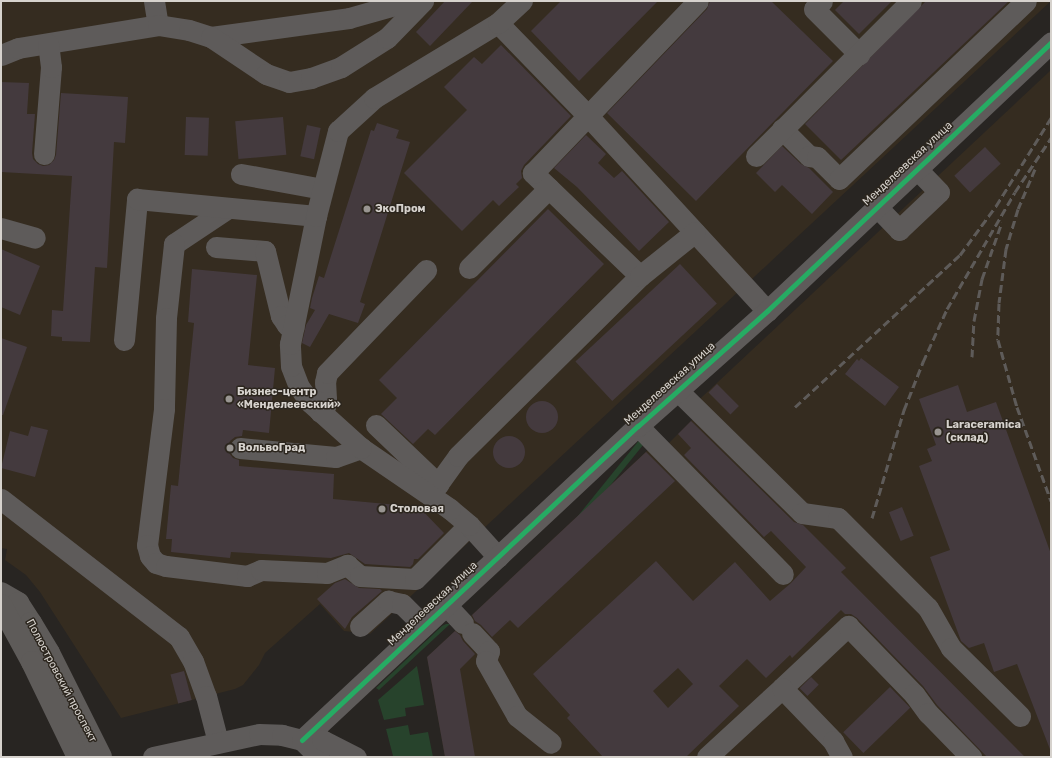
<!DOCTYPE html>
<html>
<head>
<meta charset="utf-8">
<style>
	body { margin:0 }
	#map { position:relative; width:1052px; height:758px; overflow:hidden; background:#282522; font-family:Rubik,sans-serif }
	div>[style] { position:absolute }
	.built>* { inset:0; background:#352c20 }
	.green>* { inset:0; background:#27432c; transform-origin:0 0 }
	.building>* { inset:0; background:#443a3e; transform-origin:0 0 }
	.round { border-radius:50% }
	.minor>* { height:21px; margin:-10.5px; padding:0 10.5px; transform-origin:10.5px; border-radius:10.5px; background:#5e5b5a }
	.major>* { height:22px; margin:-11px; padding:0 11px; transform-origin:11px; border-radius:11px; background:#5e5b59 }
	.rail>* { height:3px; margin-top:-1.5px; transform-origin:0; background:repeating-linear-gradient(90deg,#5e5b59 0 8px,transparent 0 12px) }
	.cycleway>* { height:5px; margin:-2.5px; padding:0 2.5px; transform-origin:2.5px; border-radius:2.5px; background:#26ab63 }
	.dots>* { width:11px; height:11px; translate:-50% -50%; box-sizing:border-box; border:2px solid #2c261e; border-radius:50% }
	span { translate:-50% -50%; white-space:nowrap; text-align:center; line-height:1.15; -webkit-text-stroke:3px #2c261e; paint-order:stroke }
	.street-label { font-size:11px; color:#d6d2cd }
	.poi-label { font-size:11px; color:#d6d2cd; font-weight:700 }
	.left { translate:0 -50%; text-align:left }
	.frame { position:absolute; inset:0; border:2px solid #d6d2cd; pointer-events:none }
</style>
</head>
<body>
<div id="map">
	<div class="built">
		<div style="clip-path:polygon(1px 1px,1051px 1px,370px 634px,344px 631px,320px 604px,265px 653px,259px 665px,243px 685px,235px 689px,121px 718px,40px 592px,26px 575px,5px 560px,7px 549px,1px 548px)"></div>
		<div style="clip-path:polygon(1051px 70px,1050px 757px,445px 757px,427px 657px,650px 448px,667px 445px,694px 418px,687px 411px)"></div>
	</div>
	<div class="green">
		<div style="left:641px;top:438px;width:6px;height:245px;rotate:39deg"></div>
		<div style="clip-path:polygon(446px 624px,450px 624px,379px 690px,376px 688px,442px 626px)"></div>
		<div style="clip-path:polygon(417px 666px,424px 705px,405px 708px,406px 716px,384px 720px,378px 700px)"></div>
		<div style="clip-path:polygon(408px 725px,410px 735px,428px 732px,433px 757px,393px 756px,386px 729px)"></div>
	</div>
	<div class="building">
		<div style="clip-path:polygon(445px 1px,473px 1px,430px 46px,416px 32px)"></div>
		<div style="clip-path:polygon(561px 1px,658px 1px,579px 81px,531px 31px)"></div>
		<div style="clip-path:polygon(710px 1px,771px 1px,833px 61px,696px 201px,607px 113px,707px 9px)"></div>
		<div style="clip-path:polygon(844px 1px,892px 1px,859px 34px,835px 10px)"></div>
		<div style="clip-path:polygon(926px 1px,1009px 1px,841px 160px,805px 124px)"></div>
		<div style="clip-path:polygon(501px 45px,571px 116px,524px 165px,521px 171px,522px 178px,516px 184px,519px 187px,499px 206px,493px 200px,462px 231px,404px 173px,467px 110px,444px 87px,474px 57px,482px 64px)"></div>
		<div style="clip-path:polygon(1px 82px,29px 83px,27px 114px,35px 114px,32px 153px,33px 159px,38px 164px,43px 166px,49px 165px,54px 160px,56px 155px,61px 93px,128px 97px,125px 143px,114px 142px,107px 268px,95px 267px,90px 342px,62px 341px,62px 337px,51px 336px,52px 310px,63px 311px,72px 176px,1px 172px)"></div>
		<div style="left:186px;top:117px;width:23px;height:38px;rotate:2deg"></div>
		<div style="left:283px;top:117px;width:38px;height:48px;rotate:85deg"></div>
		<div style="clip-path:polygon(377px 123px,399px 130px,396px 138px,410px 142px,360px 302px,365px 304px,358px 323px,329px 314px,310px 347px,302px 343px,306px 325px,315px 310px,310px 308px,312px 298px,319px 276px,324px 278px,371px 130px,374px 131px)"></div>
		<div style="left:307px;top:125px;width:14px;height:32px;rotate:12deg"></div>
		<div style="clip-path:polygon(586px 135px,606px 154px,598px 163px,614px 178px,622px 171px,669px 222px,639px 251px,577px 187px,554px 168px)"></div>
		<div style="clip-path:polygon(782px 146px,801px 164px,809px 168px,833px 192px,812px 214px,782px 185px,775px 192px,756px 173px)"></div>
		<div style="left:985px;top:147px;width:23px;height:42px;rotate:47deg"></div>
		<div style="clip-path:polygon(548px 209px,604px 264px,435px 435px,428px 429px,413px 444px,381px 414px,397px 398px,379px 380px)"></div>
		<div style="clip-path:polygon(1px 249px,40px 266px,20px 315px,1px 307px)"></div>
		<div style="left:680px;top:264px;width:54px;height:143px;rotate:47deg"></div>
		<div style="clip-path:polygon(192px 269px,257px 275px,248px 365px,275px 368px,269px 433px,243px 430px,242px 436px,235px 437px,230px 441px,228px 446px,229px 453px,233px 458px,239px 460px,239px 466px,334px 474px,333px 499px,419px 507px,444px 533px,418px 559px,414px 559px,413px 564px,410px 567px,365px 564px,349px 553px,331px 558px,231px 552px,230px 558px,171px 552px,172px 539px,166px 539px,171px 485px,178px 486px,194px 323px,188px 322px)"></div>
		<div style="clip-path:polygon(1px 338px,27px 347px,3px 415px,1px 415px)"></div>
		<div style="clip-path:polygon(861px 358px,899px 387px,885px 406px,845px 374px,857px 359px,859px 361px)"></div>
		<div style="left:717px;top:384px;width:31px;height:12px;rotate:45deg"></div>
		<div style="clip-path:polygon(958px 385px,967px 412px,996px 402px,1051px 554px,1051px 752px,1017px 664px,994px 672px,984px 643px,969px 648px,961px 641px,930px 557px,950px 550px,919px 466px,932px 461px,927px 449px,936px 445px,919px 399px)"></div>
		<div class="round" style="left:526px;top:401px;width:32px;height:32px"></div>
		<div style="clip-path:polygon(evenodd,691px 421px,794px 522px,803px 525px,846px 568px,841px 572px,1025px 757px,987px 757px,937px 705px,923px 686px,857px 618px,851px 614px,845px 614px,841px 610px,792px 658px,790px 655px,766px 678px,747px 659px,719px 686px,739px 706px,686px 757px,603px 757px,567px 718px,570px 715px,533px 674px,656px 561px,693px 601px,735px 562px,770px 601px,791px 583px,806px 567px,771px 531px,764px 537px,684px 455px,691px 448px,678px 434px,691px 421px,678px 668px,693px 684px,668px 708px,653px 691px,678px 668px)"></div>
		<div style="clip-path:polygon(31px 426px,48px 430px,35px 477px,1px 468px,10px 431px,28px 436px)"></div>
		<div class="round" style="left:493px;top:436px;width:32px;height:32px"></div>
		<div style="clip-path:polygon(646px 452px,675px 481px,518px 628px,510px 620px,492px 637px,481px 625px,475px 621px,472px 615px)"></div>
		<div style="left:902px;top:507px;width:31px;height:14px;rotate:68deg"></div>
		<div style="clip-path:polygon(345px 579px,359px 588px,380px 589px,382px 591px,352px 617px,345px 629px,317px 599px,335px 583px)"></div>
		<div style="clip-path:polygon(455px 631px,460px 635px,463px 641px,475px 654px,460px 669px,475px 757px,445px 757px,427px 657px)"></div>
		<div style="left:184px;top:671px;width:30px;height:14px;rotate:75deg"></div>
		<div style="left:811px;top:677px;width:11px;height:16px;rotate:45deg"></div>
		<div style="left:890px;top:687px;width:29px;height:65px;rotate:46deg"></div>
	</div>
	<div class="minor">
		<div style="left:154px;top:1px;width:24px;rotate:81deg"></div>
		<div style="left:822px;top:1px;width:11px;rotate:135deg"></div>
		<div style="left:814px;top:9px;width:64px;rotate:45deg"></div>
		<div style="left:498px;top:23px;width:129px;rotate:45.9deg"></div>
		<div style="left:588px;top:116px;width:265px;rotate:47.4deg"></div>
		<div style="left:211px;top:37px;width:139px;rotate:-7.8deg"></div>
		<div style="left:349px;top:18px;width:62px;rotate:-15.8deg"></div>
		<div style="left:1px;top:55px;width:18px;rotate:-22deg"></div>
		<div style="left:18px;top:48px;width:142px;rotate:-9.3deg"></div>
		<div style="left:158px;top:25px;width:31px;rotate:9deg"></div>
		<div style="left:189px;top:30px;width:23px;rotate:18deg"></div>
		<div style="left:211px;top:37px;width:66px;rotate:33.9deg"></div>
		<div style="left:266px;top:74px;width:24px;rotate:19deg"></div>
		<div style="left:289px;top:82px;width:22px;rotate:-10deg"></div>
		<div style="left:311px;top:78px;width:32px;rotate:-20deg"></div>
		<div style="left:341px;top:67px;width:54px;rotate:-32.2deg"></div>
		<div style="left:387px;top:38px;width:52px;rotate:-45.8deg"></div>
		<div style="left:782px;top:129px;width:38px;rotate:45deg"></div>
		<div style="left:809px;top:156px;width:8px;rotate:7deg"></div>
		<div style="left:817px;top:157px;width:31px;rotate:45deg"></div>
		<div style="left:839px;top:179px;width:258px;rotate:-43.6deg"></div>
		<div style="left:44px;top:154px;width:87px;rotate:-85.4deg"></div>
		<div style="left:51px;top:67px;width:23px;rotate:-97deg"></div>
		<div style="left:756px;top:156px;width:219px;rotate:-45deg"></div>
		<div style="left:241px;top:174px;width:83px;rotate:10.4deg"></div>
		<div style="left:877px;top:207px;width:32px;rotate:46deg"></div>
		<div style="left:899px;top:230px;width:55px;rotate:-43.5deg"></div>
		<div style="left:939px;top:192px;width:32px;rotate:-134deg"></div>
		<div style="left:228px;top:208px;width:65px;rotate:146.3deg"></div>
		<div style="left:174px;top:244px;width:74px;rotate:96.2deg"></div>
		<div style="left:166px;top:318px;width:91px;rotate:91.3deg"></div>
		<div style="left:164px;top:409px;width:137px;rotate:97.1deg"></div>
		<div style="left:147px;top:545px;width:11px;rotate:75deg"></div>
		<div style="left:150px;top:556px;width:9px;rotate:49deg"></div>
		<div style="left:156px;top:563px;width:10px;rotate:17deg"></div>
		<div style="left:166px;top:566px;width:82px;rotate:7deg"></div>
		<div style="left:247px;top:576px;width:15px;rotate:-23deg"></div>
		<div style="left:261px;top:570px;width:66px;rotate:2.6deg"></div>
		<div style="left:327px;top:573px;width:22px;rotate:-22deg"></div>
		<div style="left:347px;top:565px;width:17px;rotate:40deg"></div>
		<div style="left:360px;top:576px;width:55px;rotate:3.1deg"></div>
		<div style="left:415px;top:579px;width:76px;rotate:-45deg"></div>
		<div style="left:1px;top:228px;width:35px;rotate:16deg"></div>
		<div style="left:216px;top:247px;width:49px;rotate:4.7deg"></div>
		<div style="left:265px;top:251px;width:67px;rotate:76.2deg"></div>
		<div style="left:281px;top:316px;width:11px;rotate:56deg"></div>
		<div style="left:287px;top:325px;width:7px;rotate:16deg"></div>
		<div style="left:469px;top:268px;width:113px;rotate:-45deg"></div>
		<div style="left:640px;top:276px;width:149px;rotate:-136.1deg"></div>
		<div style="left:533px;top:173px;width:238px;rotate:-46.2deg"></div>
		<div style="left:124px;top:340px;width:142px;rotate:-84.7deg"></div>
		<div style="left:137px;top:199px;width:180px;rotate:5.4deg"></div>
		<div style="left:677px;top:390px;width:175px;rotate:44.5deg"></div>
		<div style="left:802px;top:513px;width:36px;rotate:8deg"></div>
		<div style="left:838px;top:518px;width:127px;rotate:45deg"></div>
		<div style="left:928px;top:608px;width:46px;rotate:60.1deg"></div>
		<div style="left:951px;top:648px;width:97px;rotate:44.6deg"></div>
		<div style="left:320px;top:412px;width:8px;rotate:-50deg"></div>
		<div style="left:325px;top:406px;width:7px;rotate:-82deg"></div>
		<div style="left:326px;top:399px;width:17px;rotate:-93deg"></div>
		<div style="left:325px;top:382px;width:9px;rotate:-77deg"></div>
		<div style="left:327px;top:373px;width:143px;rotate:-46.1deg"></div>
		<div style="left:376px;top:425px;width:86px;rotate:43.6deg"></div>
		<div style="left:638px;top:426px;width:207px;rotate:45.6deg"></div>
		<div style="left:240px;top:448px;width:96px;rotate:5.4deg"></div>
		<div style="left:336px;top:457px;width:27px;rotate:-20deg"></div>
		<div style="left:430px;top:495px;width:48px;rotate:-54.3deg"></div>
		<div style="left:458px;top:456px;width:256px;rotate:-44.7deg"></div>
		<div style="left:640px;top:276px;width:70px;rotate:-38.7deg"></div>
		<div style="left:1px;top:499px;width:225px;rotate:37.8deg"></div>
		<div style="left:179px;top:637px;width:28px;rotate:60deg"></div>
		<div style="left:193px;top:661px;width:37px;rotate:70deg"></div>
		<div style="left:206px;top:696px;width:48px;rotate:75.4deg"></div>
		<div style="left:498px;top:557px;width:43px;rotate:-132.2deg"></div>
		<div style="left:469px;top:525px;width:25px;rotate:-140deg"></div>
		<div style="left:450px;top:509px;width:108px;rotate:-145.6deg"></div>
		<div style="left:361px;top:448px;width:69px;rotate:-138deg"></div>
		<div style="left:310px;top:402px;width:19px;rotate:-126deg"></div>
		<div style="left:299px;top:387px;width:22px;rotate:-111deg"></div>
		<div style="left:291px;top:366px;width:22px;rotate:-93deg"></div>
		<div style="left:290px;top:344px;width:131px;rotate:-78.5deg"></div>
		<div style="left:316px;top:216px;width:88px;rotate:-75.5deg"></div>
		<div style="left:338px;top:131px;width:49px;rotate:-42.5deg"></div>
		<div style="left:374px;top:98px;width:145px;rotate:-31.2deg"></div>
		<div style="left:498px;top:23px;width:33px;rotate:-43deg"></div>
		<div style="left:446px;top:605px;width:25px;rotate:47deg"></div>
		<div style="left:360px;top:626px;width:38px;rotate:-42deg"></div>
		<div style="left:388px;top:601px;width:14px;rotate:12deg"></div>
		<div style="left:402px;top:604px;width:31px;rotate:45deg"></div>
		<div style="left:472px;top:633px;width:25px;rotate:47deg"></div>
		<div style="left:489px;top:651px;width:10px;rotate:107deg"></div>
		<div style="left:486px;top:661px;width:63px;rotate:60.6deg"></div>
		<div style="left:517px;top:716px;width:43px;rotate:38.5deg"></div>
		<div style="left:782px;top:688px;width:91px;rotate:-43.2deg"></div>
		<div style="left:848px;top:626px;width:95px;rotate:45.9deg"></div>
		<div style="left:914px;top:694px;width:24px;rotate:54deg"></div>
		<div style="left:928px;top:713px;width:62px;rotate:45.7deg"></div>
		<div style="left:302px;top:740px;width:460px;rotate:-43.1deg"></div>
		<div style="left:638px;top:426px;width:173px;rotate:-41.7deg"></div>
		<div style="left:767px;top:311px;width:391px;rotate:-43.4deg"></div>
		<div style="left:302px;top:740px;width:24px;rotate:45deg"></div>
		<div style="left:153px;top:757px;width:108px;rotate:-12.2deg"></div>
		<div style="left:259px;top:734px;width:23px;rotate:2deg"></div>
		<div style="left:282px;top:735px;width:21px;rotate:14deg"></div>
		<div style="left:302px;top:740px;width:20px"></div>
		<div style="left:322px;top:740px;width:38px;rotate:27deg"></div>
		<div style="left:707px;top:757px;width:102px;rotate:-42.6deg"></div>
		<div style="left:782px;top:688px;width:74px;rotate:46.1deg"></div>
		<div style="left:833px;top:741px;width:18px;rotate:61deg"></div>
	</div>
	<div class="major">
		<div style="left:1px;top:593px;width:20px;rotate:30deg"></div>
		<div style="left:18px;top:603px;width:24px;rotate:57deg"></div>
		<div style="left:31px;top:623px;width:35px;rotate:59deg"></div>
		<div style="left:49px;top:653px;width:116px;rotate:63.4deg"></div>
		<div style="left:1px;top:605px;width:65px;rotate:61.5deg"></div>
		<div style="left:32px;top:662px;width:106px;rotate:64.2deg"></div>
	</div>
	<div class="rail">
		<div style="left:1035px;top:169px;width:43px;rotate:113deg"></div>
		<div style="left:1018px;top:209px;width:42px;rotate:106.7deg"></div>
		<div style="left:1006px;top:249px;width:54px;rotate:97.4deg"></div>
		<div style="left:999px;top:303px;width:37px;rotate:92deg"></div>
		<div style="left:998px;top:340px;width:70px;rotate:74.2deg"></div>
		<div style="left:1017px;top:407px;width:100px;rotate:70.1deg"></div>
		<div style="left:972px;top:357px;width:36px;rotate:-87deg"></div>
		<div style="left:974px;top:321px;width:43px;rotate:-79.2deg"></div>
		<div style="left:982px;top:279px;width:60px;rotate:-70.7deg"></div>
		<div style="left:795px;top:407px;width:224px;rotate:-42.7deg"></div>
		<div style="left:960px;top:255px;width:61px;rotate:-53.7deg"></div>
		<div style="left:996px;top:206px;width:104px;rotate:-58deg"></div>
		<div style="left:872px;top:518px;width:113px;rotate:-73.5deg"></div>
		<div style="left:904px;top:410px;width:52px;rotate:-68.4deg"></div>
		<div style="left:923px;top:362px;width:58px;rotate:-65.6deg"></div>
		<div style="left:947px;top:309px;width:135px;rotate:-59.8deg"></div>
		<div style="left:1015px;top:192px;width:65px;rotate:-56.3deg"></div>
	</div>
	<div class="cycleway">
		<div style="left:302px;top:740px;width:460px;rotate:-43.1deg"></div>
		<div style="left:638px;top:426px;width:173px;rotate:-41.7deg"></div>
		<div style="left:767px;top:311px;width:391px;rotate:-43.4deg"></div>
	</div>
	<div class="dots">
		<div style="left:367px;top:209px;background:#999591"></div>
		<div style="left:229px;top:399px;background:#999591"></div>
		<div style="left:938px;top:432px;background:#999591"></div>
		<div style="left:230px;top:448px;background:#999591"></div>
		<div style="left:382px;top:509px;background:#999591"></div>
	</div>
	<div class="street-label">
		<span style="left:908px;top:164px;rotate:-43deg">Менделеевская улица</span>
		<span style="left:670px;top:384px;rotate:-42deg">Менделеевская улица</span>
		<span style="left:433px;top:604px;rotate:-43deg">Менделеевская улица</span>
		<span style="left:61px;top:681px;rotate:62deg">Полюстровский проспект</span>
	</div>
	<div class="poi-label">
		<span class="left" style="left:375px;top:209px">ЭкоПром</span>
		<span class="left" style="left:237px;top:399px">Бизнес-центр<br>«Менделеевский»</span>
		<span class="left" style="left:946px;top:432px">Laraceramica<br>(склад)</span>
		<span class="left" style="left:238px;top:448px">ВольвоГрад</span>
		<span class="left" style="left:390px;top:509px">Столовая</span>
	</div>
	<div class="frame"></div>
</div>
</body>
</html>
